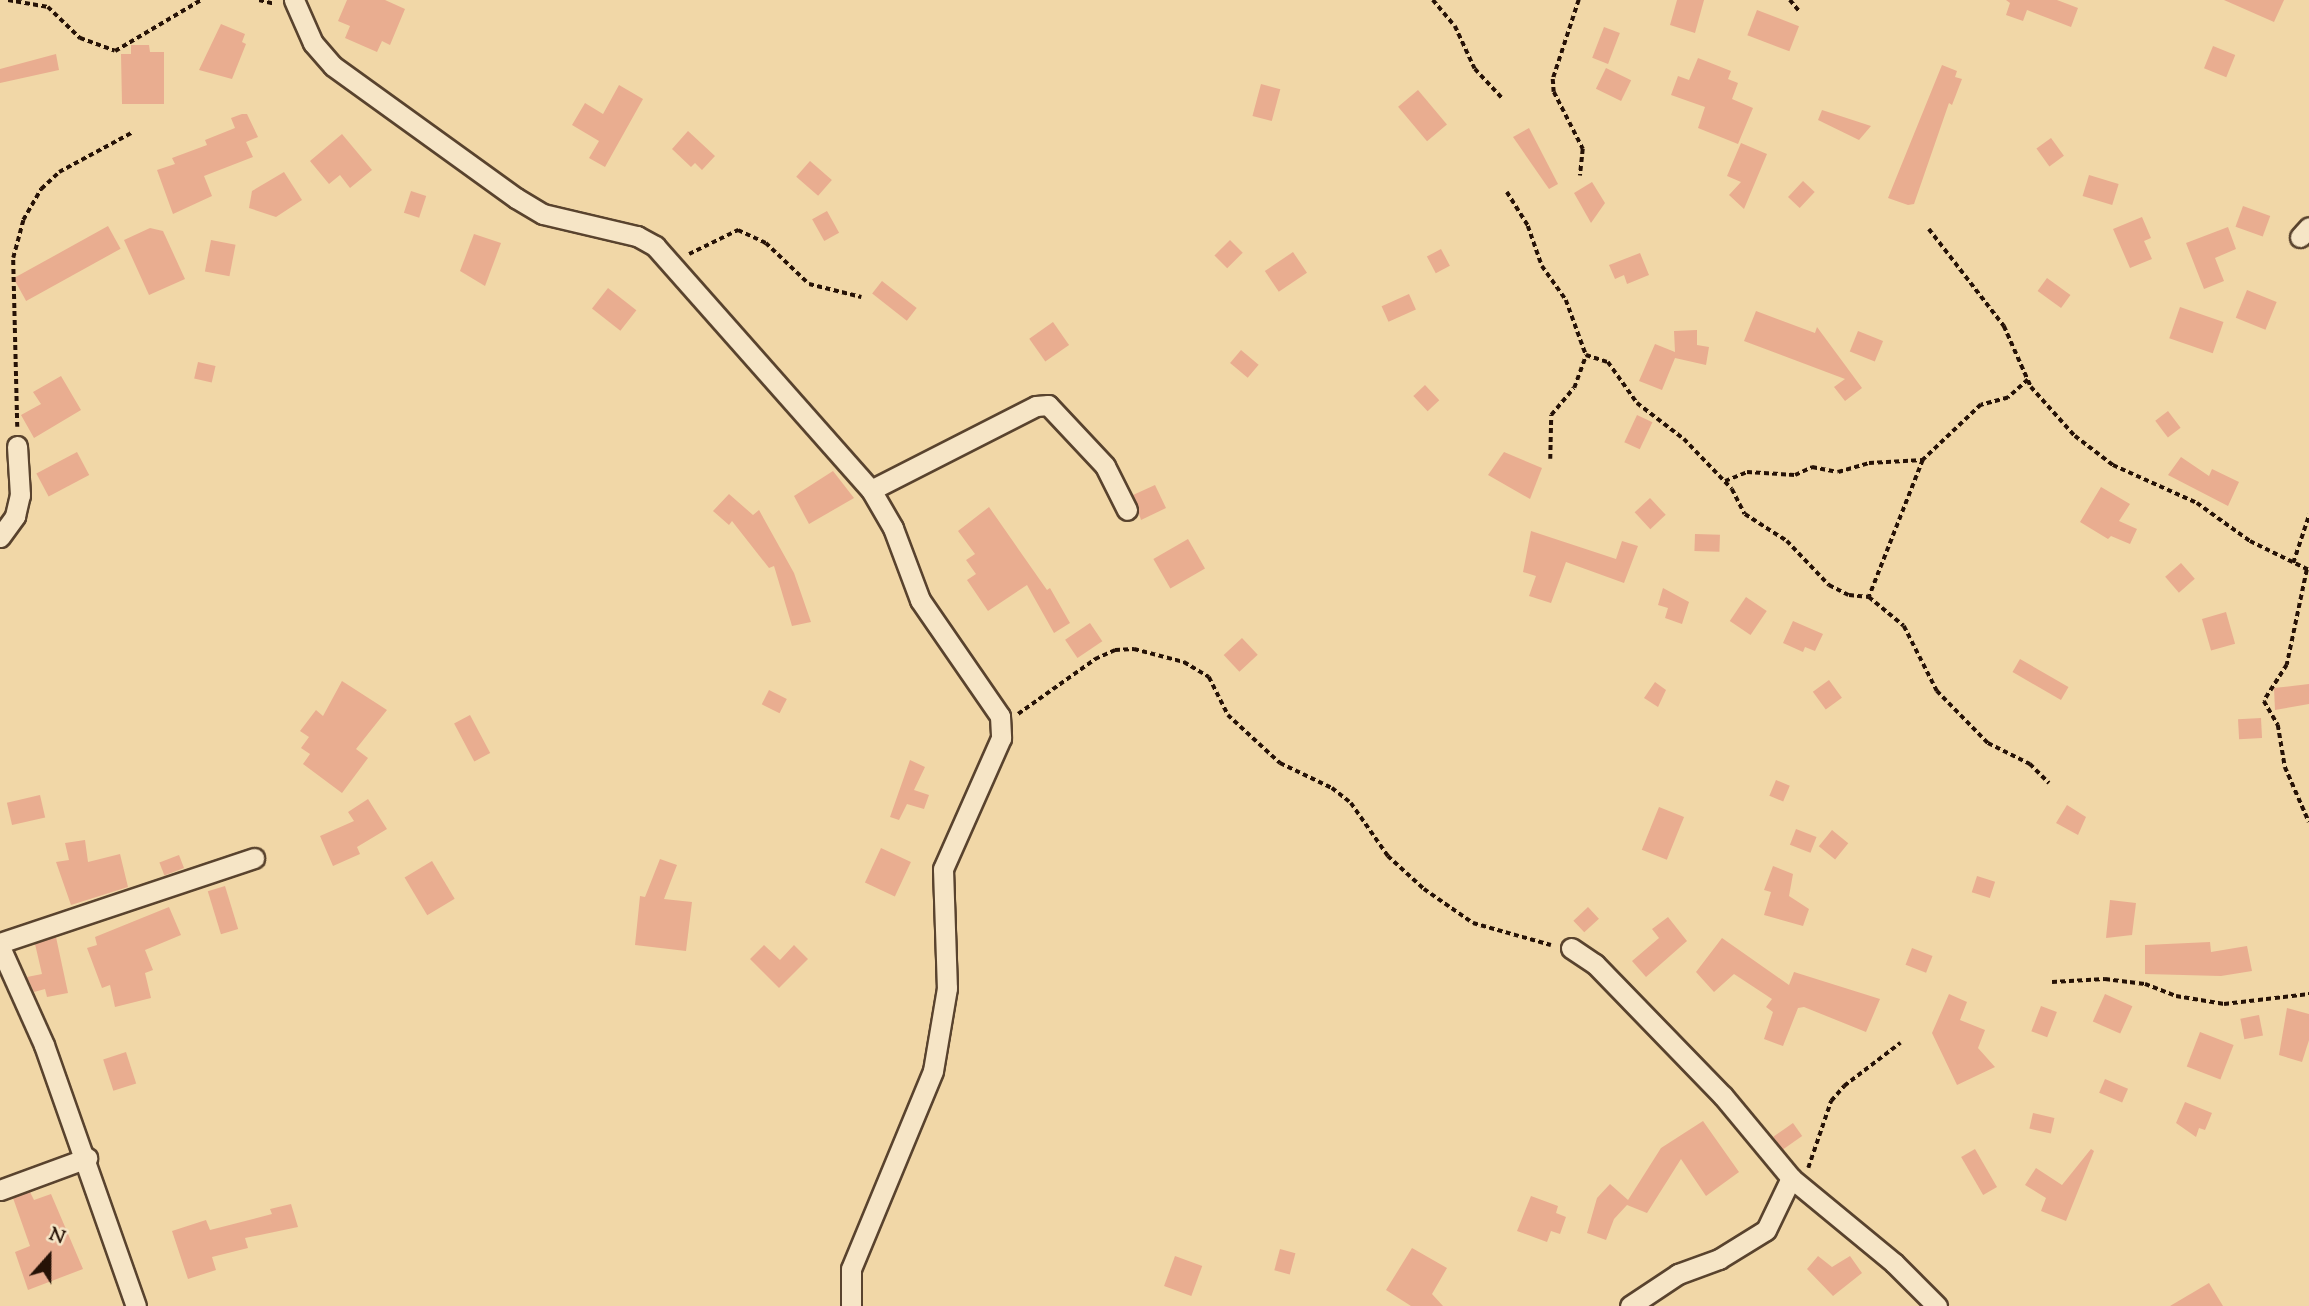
<!DOCTYPE html>
<html>
<head>
<meta charset="utf-8">
<style>
	body { margin:0 }
	#map { position:relative; width:2309px; height:1306px; overflow:hidden; background:#f1d7a7; font-family:"Sorts Mill Goudy",serif }
	div>[style] { position:absolute }
	.building>* { inset:0; background:#e9ad90; transform-origin:0 0 }
	.path>* { height:3.5px; margin-top:-1.75px; transform-origin:0; background:repeating-linear-gradient(90deg,#261206 0 5px,transparent 0 8.5px) }
	.roads { filter:drop-shadow(2px 0 #59432e) drop-shadow(-2px 0 #59432e) drop-shadow(0 2px #59432e) drop-shadow(0 -2px #59432e) }
	.minor>* { height:19px; margin:-9.5px; padding:0 9.5px; transform-origin:9.5px; border-radius:9.5px; background:#f6e5c6 }
	span { translate:-50% -50%; white-space:nowrap; text-align:center; line-height:1.15; -webkit-text-stroke:7px #f6e5c6; paint-order:stroke }
	.north { position:absolute; left:14px; top:1222px; width:70px; height:70px; -webkit-text-stroke:5px #f6e5c6; paint-order:stroke; rotate:21deg; font-size:19px; font-weight:700; line-height:28px; text-align:center; color:#261206 }
	.north::after { content:''; display:block; margin:auto; width:24px; height:32px; background:#261206; clip-path:polygon(50% 0,100% 100%,50% 72%,0 100%) }
</style>
</head>
<body>
<div id="map">
	<div class="building">
		<div style="clip-path:polygon(347px 0,385px 0,405px 9px,390px 45px,382px 41px,377px 52px,345px 38px,350px 26px,338px 21px)"></div>
		<div style="clip-path:polygon(1677px 0,1704px 0,1695px 33px,1670px 25px)"></div>
		<div style="clip-path:polygon(2006px 0,2057px 0,2078px 8px,2071px 27px,2027px 10px,2023px 21px,2006px 15px,2010px 3px)"></div>
		<div style="clip-path:polygon(2224px 0,2284px 0,2274px 22px)"></div>
		<div style="left:1757px;top:10px;width:45px;height:27px;rotate:21deg"></div>
		<div style="clip-path:polygon(221px 24px,245px 34px,242px 42px,246px 44px,232px 79px,199px 70px)"></div>
		<div style="left:1604px;top:27px;width:17px;height:33px;rotate:21deg"></div>
		<div style="clip-path:polygon(131px 45px,149px 45px,150px 52px,164px 52px,164px 104px,122px 104px,121px 54px,131px 54px)"></div>
		<div style="left:2213px;top:46px;width:24px;height:24px;rotate:22deg"></div>
		<div style="clip-path:polygon(56px 54px,59px 70px,0 83px,0 69px)"></div>
		<div style="clip-path:polygon(1698px 58px,1731px 71px,1728px 79px,1738px 83px,1732px 99px,1753px 108px,1738px 144px,1698px 128px,1705px 107px,1671px 95px,1678px 76px,1689px 80px)"></div>
		<div style="clip-path:polygon(1942px 65px,1957px 71px,1955px 77px,1962px 79px,1952px 105px,1949px 103px,1914px 204px,1908px 205px,1888px 198px)"></div>
		<div style="left:1606px;top:68px;width:28px;height:23px;rotate:26deg"></div>
		<div style="left:1261px;top:84px;width:20px;height:33px;rotate:15deg"></div>
		<div style="clip-path:polygon(619px 85px,643px 99px,605px 167px,589px 158px,599px 141px,572px 125px,585px 103px,603px 114px)"></div>
		<div style="left:1418px;top:90px;width:45px;height:26px;rotate:50deg"></div>
		<div style="clip-path:polygon(1822px 110px,1871px 126px,1859px 140px,1818px 120px)"></div>
		<div style="clip-path:polygon(242px 114px,247px 114px,258px 137px,246px 142px,253px 157px,204px 176px,212px 196px,173px 214px,157px 170px,175px 164px,172px 158px,207px 145px,205px 140px,235px 128px,231px 118px)"></div>
		<div style="clip-path:polygon(1529px 128px,1558px 184px,1549px 189px,1513px 137px)"></div>
		<div style="clip-path:polygon(688px 131px,715px 156px,702px 170px,695px 163px,691px 167px,672px 149px)"></div>
		<div style="clip-path:polygon(342px 134px,372px 170px,350px 188px,340px 175px,329px 184px,310px 161px)"></div>
		<div style="left:2051px;top:138px;width:22px;height:18px;rotate:54deg"></div>
		<div style="clip-path:polygon(1741px 143px,1767px 154px,1744px 209px,1729px 195px,1741px 182px,1727px 176px)"></div>
		<div style="left:810px;top:161px;width:29px;height:21px;rotate:41deg"></div>
		<div style="clip-path:polygon(284px 172px,302px 200px,276px 217px,249px 208px,252px 191px)"></div>
		<div style="left:2089px;top:175px;width:31px;height:22px;rotate:17deg"></div>
		<div style="left:1803px;top:181px;width:16px;height:22px;rotate:43deg"></div>
		<div style="clip-path:polygon(1592px 182px,1605px 203px,1591px 223px,1574px 193px)"></div>
		<div style="left:411px;top:191px;width:16px;height:23px;rotate:18deg"></div>
		<div style="left:2243px;top:206px;width:29px;height:22px;rotate:20deg"></div>
		<div style="left:827px;top:211px;width:25px;height:17px;rotate:61deg"></div>
		<div style="clip-path:polygon(2142px 217px,2151px 238px,2144px 241px,2152px 259px,2130px 268px,2113px 229px)"></div>
		<div style="left:108px;top:226px;width:26px;height:108px;rotate:61deg"></div>
		<div style="clip-path:polygon(2228px 227px,2236px 249px,2215px 258px,2224px 281px,2204px 289px,2186px 243px)"></div>
		<div style="clip-path:polygon(150px 228px,163px 231px,185px 279px,149px 295px,124px 240px)"></div>
		<div style="clip-path:polygon(474px 234px,501px 243px,485px 286px,460px 271px)"></div>
		<div style="left:211px;top:240px;width:25px;height:32px;rotate:11deg"></div>
		<div style="left:1230px;top:240px;width:18px;height:22px;rotate:45deg"></div>
		<div style="left:1441px;top:249px;width:19px;height:16px;rotate:62deg"></div>
		<div style="left:1293px;top:252px;width:25px;height:34px;rotate:56deg"></div>
		<div style="clip-path:polygon(1640px 253px,1649px 275px,1627px 284px,1624px 275px,1615px 279px,1609px 265px)"></div>
		<div style="left:2047px;top:278px;width:29px;height:16px;rotate:36deg"></div>
		<div style="left:882px;top:281px;width:44px;height:16px;rotate:38deg"></div>
		<div style="left:608px;top:288px;width:36px;height:26px;rotate:38deg"></div>
		<div style="left:2247px;top:290px;width:32px;height:30px;rotate:22deg"></div>
		<div style="left:1409px;top:294px;width:17px;height:30px;rotate:66deg"></div>
		<div style="left:2180px;top:307px;width:46px;height:33px;rotate:19deg"></div>
		<div style="clip-path:polygon(1756px 311px,1815px 333px,1817px 327px,1862px 388px,1845px 401px,1834px 387px,1845px 379px,1744px 341px)"></div>
		<div style="left:1053px;top:322px;width:28px;height:29px;rotate:55deg"></div>
		<div style="clip-path:polygon(1697px 330px,1697px 345px,1709px 347px,1706px 365px,1675px 358px,1662px 390px,1639px 381px,1655px 344px,1675px 352px,1674px 331px)"></div>
		<div style="left:1858px;top:331px;width:27px;height:22px;rotate:22deg"></div>
		<div style="left:1241px;top:350px;width:23px;height:17px;rotate:40deg"></div>
		<div style="left:198px;top:362px;width:18px;height:17px;rotate:13deg"></div>
		<div style="clip-path:polygon(61px 376px,81px 410px,34px 438px,21px 415px,41px 404px,33px 392px)"></div>
		<div style="left:1425px;top:385px;width:21px;height:16px;rotate:47deg"></div>
		<div style="left:2168px;top:411px;width:21px;height:16px;rotate:53deg"></div>
		<div style="left:1637px;top:415px;width:17px;height:30px;rotate:25deg"></div>
		<div style="left:77px;top:452px;width:26px;height:46px;rotate:62deg"></div>
		<div style="clip-path:polygon(1504px 452px,1542px 468px,1530px 499px,1488px 475px)"></div>
		<div style="clip-path:polygon(2181px 457px,2209px 476px,2212px 469px,2239px 482px,2228px 506px,2168px 475px)"></div>
		<div style="clip-path:polygon(833px 471px,854px 498px,809px 524px,794px 496px)"></div>
		<div style="clip-path:polygon(1155px 485px,1166px 508px,1141px 520px,1133px 495px)"></div>
		<div style="clip-path:polygon(2101px 487px,2130px 504px,2119px 521px,2137px 529px,2130px 544px,2111px 536px,2108px 539px,2080px 522px)"></div>
		<div style="clip-path:polygon(729px 494px,753px 515px,759px 510px,794px 573px,811px 622px,792px 626px,774px 566px,769px 568px,732px 521px,729px 525px,713px 511px)"></div>
		<div style="left:1650px;top:498px;width:23px;height:21px;rotate:47deg"></div>
		<div style="clip-path:polygon(989px 507px,1047px 590px,1050px 588px,1070px 623px,1054px 633px,1027px 585px,988px 611px,967px 580px,976px 574px,966px 560px,975px 554px,958px 531px)"></div>
		<div style="clip-path:polygon(1531px 531px,1616px 559px,1622px 541px,1638px 546px,1624px 583px,1566px 562px,1551px 603px,1529px 596px,1536px 576px,1523px 572px)"></div>
		<div style="left:1695px;top:534px;width:25px;height:17px;rotate:2deg"></div>
		<div style="left:1188px;top:539px;width:34px;height:40px;rotate:60deg"></div>
		<div style="left:2181px;top:563px;width:21px;height:21px;rotate:49deg"></div>
		<div style="clip-path:polygon(1663px 588px,1689px 602px,1682px 624px,1665px 618px,1668px 608px,1658px 605px)"></div>
		<div style="left:1746px;top:597px;width:25px;height:29px;rotate:34deg"></div>
		<div style="left:2226px;top:612px;width:33px;height:25px;rotate:74deg"></div>
		<div style="clip-path:polygon(1793px 621px,1823px 634px,1815px 651px,1805px 647px,1803px 652px,1783px 643px)"></div>
		<div style="left:1090px;top:623px;width:22px;height:30px;rotate:56deg"></div>
		<div style="left:1242px;top:638px;width:23px;height:25px;rotate:47deg"></div>
		<div style="left:2020px;top:659px;width:56px;height:15px;rotate:30deg"></div>
		<div style="left:1829px;top:680px;width:22px;height:20px;rotate:54deg"></div>
		<div style="clip-path:polygon(342px 681px,387px 710px,356px 749px,368px 758px,342px 793px,303px 764px,310px 754px,301px 748px,309px 737px,300px 731px,316px 710px,323px 716px)"></div>
		<div style="clip-path:polygon(1655px 682px,1666px 690px,1658px 707px,1644px 698px)"></div>
		<div style="clip-path:polygon(2309px 684px,2309px 704px,2275px 710px,2274px 688px)"></div>
		<div style="left:769px;top:690px;width:20px;height:16px;rotate:27deg"></div>
		<div style="left:470px;top:715px;width:43px;height:18px;rotate:62deg"></div>
		<div style="left:2261px;top:718px;width:20px;height:23px;rotate:87deg"></div>
		<div style="clip-path:polygon(910px 760px,925px 767px,914px 790px,929px 795px,924px 809px,907px 804px,899px 820px,890px 817px)"></div>
		<div style="left:1776px;top:780px;width:15px;height:17px;rotate:23deg"></div>
		<div style="left:40px;top:795px;width:23px;height:34px;rotate:77deg"></div>
		<div style="clip-path:polygon(368px 799px,387px 829px,357px 847px,360px 854px,333px 866px,320px 836px,354px 821px,348px 812px)"></div>
		<div style="clip-path:polygon(2067px 805px,2086px 817px,2078px 835px,2056px 823px)"></div>
		<div style="left:1659px;top:807px;width:27px;height:46px;rotate:22deg"></div>
		<div style="left:1796px;top:829px;width:22px;height:17px;rotate:21deg"></div>
		<div style="left:1832px;top:830px;width:21px;height:21px;rotate:39deg"></div>
		<div style="clip-path:polygon(85px 840px,88px 862px,120px 854px,128px 887px,71px 905px,56px 862px,69px 860px,65px 843px)"></div>
		<div style="left:881px;top:848px;width:33px;height:38px;rotate:25deg"></div>
		<div style="left:179px;top:855px;width:14px;height:21px;rotate:69deg"></div>
		<div style="clip-path:polygon(660px 859px,677px 865px,664px 899px,692px 902px,686px 951px,635px 945px,640px 896px,645px 897px)"></div>
		<div style="left:432px;top:861px;width:44px;height:32px;rotate:59deg"></div>
		<div style="clip-path:polygon(1773px 866px,1793px 874px,1789px 896px,1809px 909px,1803px 926px,1764px 915px,1771px 892px,1764px 890px)"></div>
		<div style="left:1977px;top:876px;width:19px;height:17px;rotate:18deg"></div>
		<div style="left:225px;top:886px;width:45px;height:18px;rotate:73deg"></div>
		<div style="clip-path:polygon(2110px 900px,2136px 903px,2132px 935px,2106px 938px)"></div>
		<div style="clip-path:polygon(169px 907px,181px 935px,145px 950px,153px 970px,145px 973px,151px 998px,115px 1007px,110px 985px,102px 988px,87px 948px,97px 945px,95px 937px)"></div>
		<div style="left:1588px;top:907px;width:16px;height:20px;rotate:47deg"></div>
		<div style="clip-path:polygon(1668px 917px,1687px 941px,1646px 977px,1632px 961px,1659px 938px,1652px 929px)"></div>
		<div style="clip-path:polygon(56px 937px,68px 993px,47px 997px,45px 989px,34px 992px,27px 977px,42px 974px,35px 944px)"></div>
		<div style="clip-path:polygon(1722px 938px,1789px 985px,1794px 972px,1880px 999px,1866px 1032px,1804px 1007px,1798px 1008px,1783px 1046px,1764px 1039px,1773px 1012px,1766px 1007px,1772px 999px,1734px 974px,1714px 992px,1696px 972px)"></div>
		<div style="clip-path:polygon(2210px 942px,2211px 952px,2247px 946px,2252px 971px,2221px 976px,2145px 974px,2145px 945px)"></div>
		<div style="clip-path:polygon(764px 945px,780px 960px,794px 945px,808px 959px,779px 988px,750px 959px)"></div>
		<div style="left:1912px;top:948px;width:22px;height:18px;rotate:21deg"></div>
		<div style="clip-path:polygon(1949px 994px,1967px 1002px,1960px 1020px,1985px 1030px,1978px 1048px,1995px 1067px,1957px 1085px,1932px 1033px)"></div>
		<div style="left:2105px;top:994px;width:30px;height:30px;rotate:24deg"></div>
		<div style="left:2041px;top:1006px;width:17px;height:27px;rotate:21deg"></div>
		<div style="clip-path:polygon(2287px 1008px,2309px 1014px,2309px 1040px,2302px 1062px,2279px 1055px)"></div>
		<div style="left:2259px;top:1015px;width:21px;height:19px;rotate:79deg"></div>
		<div style="left:2200px;top:1032px;width:36px;height:37px;rotate:21deg"></div>
		<div style="left:126px;top:1052px;width:33px;height:24px;rotate:72deg"></div>
		<div style="left:2105px;top:1079px;width:25px;height:15px;rotate:23deg"></div>
		<div style="clip-path:polygon(2185px 1102px,2212px 1113px,2205px 1130px,2199px 1128px,2196px 1137px,2176px 1123px)"></div>
		<div style="left:2033px;top:1113px;width:22px;height:16px;rotate:13deg"></div>
		<div style="clip-path:polygon(1703px 1121px,1739px 1172px,1706px 1196px,1681px 1159px,1647px 1213px,1627px 1205px,1614px 1219px,1606px 1240px,1587px 1233px,1597px 1198px,1610px 1184px,1628px 1200px,1661px 1148px)"></div>
		<div style="left:1793px;top:1123px;width:16px;height:24px;rotate:55deg"></div>
		<div style="left:1975px;top:1149px;width:44px;height:16px;rotate:60deg"></div>
		<div style="clip-path:polygon(2091px 1149px,2094px 1151px,2066px 1221px,2041px 1211px,2046px 1198px,2025px 1185px,2036px 1168px,2062px 1185px)"></div>
		<div style="clip-path:polygon(30px 1192px,34px 1200px,51px 1194px,83px 1269px,28px 1290px,15px 1252px,30px 1246px,13px 1198px)"></div>
		<div style="clip-path:polygon(1531px 1196px,1558px 1206px,1556px 1213px,1566px 1217px,1560px 1234px,1551px 1231px,1547px 1242px,1517px 1231px)"></div>
		<div style="clip-path:polygon(291px 1204px,298px 1227px,245px 1238px,248px 1248px,212px 1257px,216px 1270px,188px 1279px,172px 1231px,206px 1220px,210px 1230px,272px 1214px,270px 1209px)"></div>
		<div style="clip-path:polygon(1412px 1248px,1447px 1268px,1432px 1294px,1443px 1306px,1411px 1306px,1386px 1290px)"></div>
		<div style="left:1280px;top:1249px;width:16px;height:22px;rotate:15deg"></div>
		<div style="left:1175px;top:1256px;width:29px;height:32px;rotate:20deg"></div>
		<div style="clip-path:polygon(1818px 1256px,1832px 1267px,1850px 1256px,1862px 1273px,1833px 1296px,1807px 1269px)"></div>
		<div style="clip-path:polygon(2209px 1283px,2223px 1306px,2170px 1306px)"></div>
	</div>
	<div class="path">
		<div style="left:8px;top:0;width:41px;rotate:9.9deg"></div>
		<div style="left:48px;top:7px;width:45px;rotate:44.1deg"></div>
		<div style="left:80px;top:38px;width:37px;rotate:20deg"></div>
		<div style="left:115px;top:51px;width:100px;rotate:-30.7deg"></div>
		<div style="left:259px;top:0;width:16px;rotate:14deg"></div>
		<div style="left:1433px;top:0;width:34px;rotate:50deg"></div>
		<div style="left:1455px;top:26px;width:47px;rotate:65.1deg"></div>
		<div style="left:1475px;top:69px;width:41px;rotate:47deg"></div>
		<div style="left:1579px;top:0;width:83px;rotate:108.2deg"></div>
		<div style="left:1553px;top:79px;width:13px;rotate:86deg"></div>
		<div style="left:1554px;top:92px;width:64px;rotate:63deg"></div>
		<div style="left:1583px;top:149px;width:27px;rotate:96deg"></div>
		<div style="left:1790px;top:0;width:16px;rotate:50deg"></div>
		<div style="left:1507px;top:192px;width:40px;rotate:58deg"></div>
		<div style="left:1528px;top:226px;width:42px;rotate:70.7deg"></div>
		<div style="left:1542px;top:266px;width:42px;rotate:54.8deg"></div>
		<div style="left:1566px;top:300px;width:59px;rotate:70deg"></div>
		<div style="left:1586px;top:355px;width:23px;rotate:18deg"></div>
		<div style="left:1608px;top:362px;width:50px;rotate:54.7deg"></div>
		<div style="left:1637px;top:403px;width:59px;rotate:37.5deg"></div>
		<div style="left:1684px;top:439px;width:69px;rotate:46.2deg"></div>
		<div style="left:1732px;top:489px;width:28px;rotate:63deg"></div>
		<div style="left:1745px;top:514px;width:50px;rotate:32.7deg"></div>
		<div style="left:1787px;top:541px;width:61px;rotate:46.3deg"></div>
		<div style="left:1829px;top:585px;width:22px;rotate:27deg"></div>
		<div style="left:1849px;top:595px;width:20px;rotate:6deg"></div>
		<div style="left:1929px;top:229px;width:123px;rotate:52.3deg"></div>
		<div style="left:2004px;top:326px;width:67px;rotate:66.1deg"></div>
		<div style="left:2031px;top:387px;width:66px;rotate:48.1deg"></div>
		<div style="left:2075px;top:436px;width:48px;rotate:37.3deg"></div>
		<div style="left:2113px;top:465px;width:92px;rotate:24.3deg"></div>
		<div style="left:2197px;top:503px;width:65px;rotate:35.6deg"></div>
		<div style="left:2250px;top:541px;width:66px;rotate:26.2deg"></div>
		<div style="left:689px;top:254px;width:55px;rotate:-26.1deg"></div>
		<div style="left:738px;top:230px;width:31px;rotate:25deg"></div>
		<div style="left:766px;top:243px;width:59px;rotate:43.6deg"></div>
		<div style="left:809px;top:284px;width:54px;rotate:14deg"></div>
		<div style="left:2028px;top:380px;width:27px;rotate:138deg"></div>
		<div style="left:2008px;top:398px;width:28px;rotate:165deg"></div>
		<div style="left:1981px;top:405px;width:80px;rotate:136.5deg"></div>
		<div style="left:1923px;top:460px;width:147px;rotate:111.5deg"></div>
		<div style="left:1869px;top:597px;width:45px;rotate:39.6deg"></div>
		<div style="left:1904px;top:626px;width:73px;rotate:63.1deg"></div>
		<div style="left:1937px;top:691px;width:73px;rotate:45.6deg"></div>
		<div style="left:1988px;top:743px;width:47px;rotate:26.6deg"></div>
		<div style="left:2030px;top:764px;width:27px;rotate:45deg"></div>
		<div style="left:17px;top:427px;width:169px;rotate:-91.4deg"></div>
		<div style="left:13px;top:258px;width:39px;rotate:-75deg"></div>
		<div style="left:23px;top:220px;width:36px;rotate:-60deg"></div>
		<div style="left:41px;top:189px;width:25px;rotate:-43deg"></div>
		<div style="left:59px;top:172px;width:82px;rotate:-28.4deg"></div>
		<div style="left:1550px;top:459px;width:44px;rotate:-88.7deg"></div>
		<div style="left:1551px;top:415px;width:35px;rotate:-50deg"></div>
		<div style="left:1574px;top:388px;width:35px;rotate:-70deg"></div>
		<div style="left:1725px;top:481px;width:24px;rotate:-22deg"></div>
		<div style="left:1747px;top:472px;width:48px;rotate:3.6deg"></div>
		<div style="left:1795px;top:475px;width:19px;rotate:-25deg"></div>
		<div style="left:1812px;top:467px;width:26px;rotate:11deg"></div>
		<div style="left:1838px;top:472px;width:32px;rotate:-16deg"></div>
		<div style="left:1869px;top:463px;width:54px;rotate:-3.2deg"></div>
		<div style="left:2293px;top:563px;width:51px;rotate:-71.6deg"></div>
		<div style="left:2307px;top:570px;width:97px;rotate:101.9deg"></div>
		<div style="left:2287px;top:665px;width:43px;rotate:122.6deg"></div>
		<div style="left:2264px;top:701px;width:28px;rotate:60deg"></div>
		<div style="left:2278px;top:725px;width:43px;rotate:80.5deg"></div>
		<div style="left:2285px;top:767px;width:60px;rotate:66.4deg"></div>
		<div style="left:1018px;top:714px;width:95px;rotate:-35.5deg"></div>
		<div style="left:1095px;top:659px;width:22px;rotate:-24deg"></div>
		<div style="left:1115px;top:650px;width:19px;rotate:-3deg"></div>
		<div style="left:1134px;top:649px;width:52px;rotate:14.6deg"></div>
		<div style="left:1184px;top:662px;width:29px;rotate:31deg"></div>
		<div style="left:1209px;top:677px;width:42px;rotate:63.4deg"></div>
		<div style="left:1228px;top:715px;width:71px;rotate:42.7deg"></div>
		<div style="left:1280px;top:763px;width:58px;rotate:25.7deg"></div>
		<div style="left:1332px;top:788px;width:24px;rotate:38deg"></div>
		<div style="left:1351px;top:803px;width:65px;rotate:55.1deg"></div>
		<div style="left:1388px;top:856px;width:49px;rotate:42.5deg"></div>
		<div style="left:1424px;top:889px;width:60px;rotate:34.8deg"></div>
		<div style="left:1473px;top:923px;width:81px;rotate:15.8deg"></div>
		<div style="left:2052px;top:982px;width:53px;rotate:-3.2deg"></div>
		<div style="left:2105px;top:979px;width:40px;rotate:7.1deg"></div>
		<div style="left:2145px;top:984px;width:33px;rotate:21deg"></div>
		<div style="left:2176px;top:996px;width:49px;rotate:9.5deg"></div>
		<div style="left:2224px;top:1004px;width:86px;rotate:-6.7deg"></div>
		<div style="left:1808px;top:1168px;width:71px;rotate:-71.1deg"></div>
		<div style="left:1831px;top:1101px;width:20px;rotate:-49deg"></div>
		<div style="left:1844px;top:1086px;width:71px;rotate:-37.5deg"></div>
	</div>
	<div class="roads">
		<div class="minor">
			<div style="left:294px;top:0;width:47px;rotate:66.2deg"></div>
			<div style="left:313px;top:43px;width:30px;rotate:49deg"></div>
			<div style="left:333px;top:66px;width:226px;rotate:35.8deg"></div>
			<div style="left:516px;top:198px;width:31px;rotate:31deg"></div>
			<div style="left:543px;top:214px;width:97px;rotate:13.2deg"></div>
			<div style="left:637px;top:236px;width:21px;rotate:29deg"></div>
			<div style="left:655px;top:246px;width:326px;rotate:48.5deg"></div>
			<div style="left:871px;top:490px;width:44px;rotate:59.9deg"></div>
			<div style="left:893px;top:528px;width:77px;rotate:69.4deg"></div>
			<div style="left:920px;top:600px;width:141px;rotate:55.4deg"></div>
			<div style="left:1000px;top:716px;width:22px;rotate:87deg"></div>
			<div style="left:1001px;top:738px;width:143px;rotate:113.9deg"></div>
			<div style="left:943px;top:869px;width:119px;rotate:88.1deg"></div>
			<div style="left:947px;top:988px;width:84px;rotate:99.6deg"></div>
			<div style="left:933px;top:1071px;width:214px;rotate:112.5deg"></div>
			<div style="left:851px;top:1269px;width:37px;rotate:90deg"></div>
			<div style="left:2300px;top:237px;width:13px;rotate:-48deg"></div>
			<div style="left:871px;top:490px;width:185px;rotate:-27deg"></div>
			<div style="left:1036px;top:406px;width:12px;rotate:-5deg"></div>
			<div style="left:1048px;top:405px;width:83px;rotate:46.9deg"></div>
			<div style="left:1105px;top:466px;width:49px;rotate:63.4deg"></div>
			<div style="left:0;top:537px;width:26px;rotate:-54deg"></div>
			<div style="left:15px;top:516px;width:22px;rotate:-77deg"></div>
			<div style="left:20px;top:495px;width:49px;rotate:-93.5deg"></div>
			<div style="left:0;top:943px;width:268px;rotate:-18.5deg"></div>
			<div style="left:0;top:947px;width:107px;rotate:65.8deg"></div>
			<div style="left:44px;top:1045px;width:277px;rotate:70.6deg"></div>
			<div style="left:1571px;top:948px;width:29px;rotate:34deg"></div>
			<div style="left:1595px;top:964px;width:184px;rotate:45.9deg"></div>
			<div style="left:1723px;top:1096px;width:107px;rotate:50.3deg"></div>
			<div style="left:1791px;top:1178px;width:134px;rotate:39.5deg"></div>
			<div style="left:1894px;top:1263px;width:61px;rotate:45deg"></div>
			<div style="left:0;top:1190px;width:93px;rotate:-20.2deg"></div>
			<div style="left:1630px;top:1306px;width:58px;rotate:-33.7deg"></div>
			<div style="left:1678px;top:1274px;width:44px;rotate:-20.1deg"></div>
			<div style="left:1719px;top:1259px;width:55px;rotate:-31.7deg"></div>
			<div style="left:1766px;top:1230px;width:58px;rotate:-64.3deg"></div>
		</div>
	</div>
	<div class="north">N</div>
</div>
</body>
</html>
